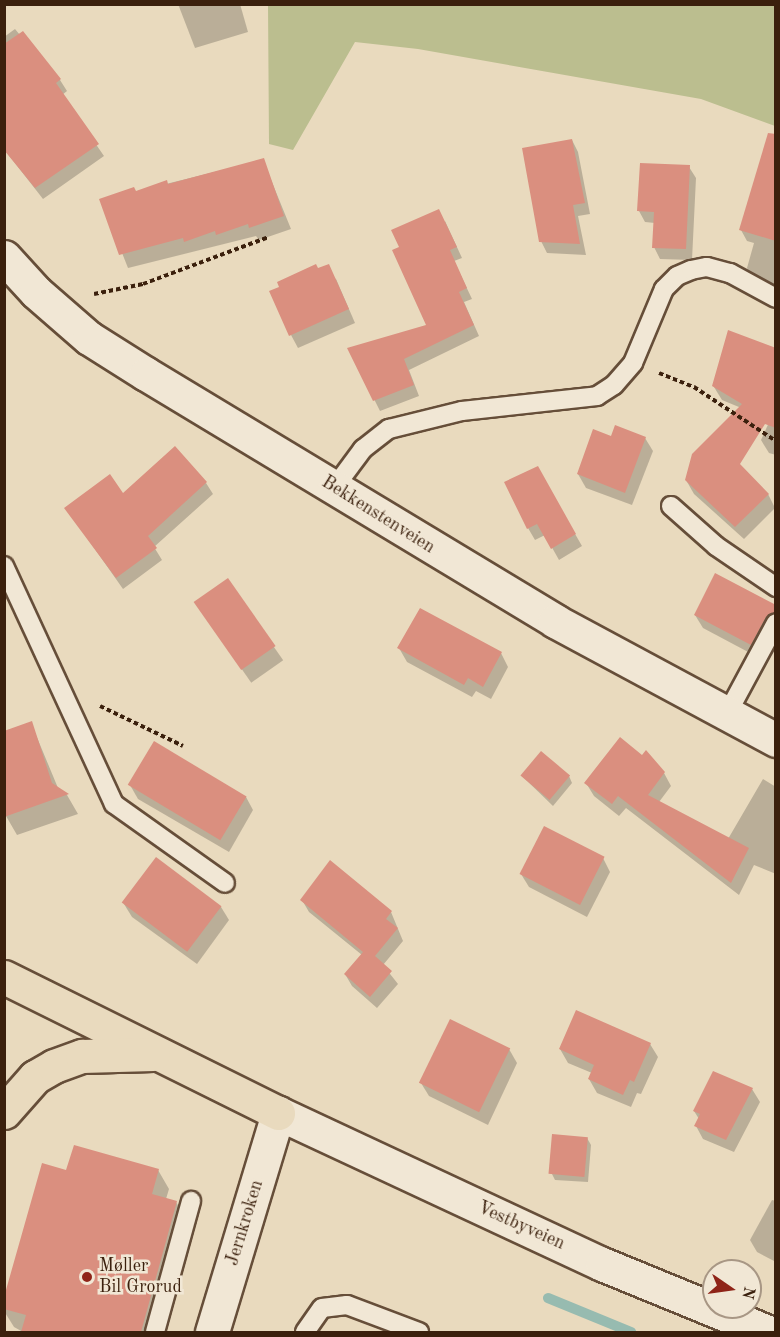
<!DOCTYPE html>
<html>
<head>
<meta charset="utf-8">
<style>
	body { margin:0 }
	#map { position:relative; width:780px; height:1337px; overflow:hidden; background:#e9dabe; font-family:"Old Standard TT",serif }
	div>[style] { position:absolute }
	.green>* { inset:0; background:#bbbe8f }
	.shadow>* { inset:0; background:#0003; transform-origin:0 0 }
	.stream>* { height:10px; margin:-5px; padding:0 5px; transform-origin:5px; border-radius:5px; background:#97bbb0 }
	.building>* { inset:0; background:#da8f7f; transform-origin:0 0 }
	.path>* { height:4px; margin-top:-2px; transform-origin:0; background:repeating-linear-gradient(90deg,#3b200d 0 4.5px,transparent 0 7.5px) }
	.roads { filter:drop-shadow(2px 0 #664e39) drop-shadow(-2px 0 #664e39) drop-shadow(0 2px #664e39) drop-shadow(0 -2px #664e39) }
	.lane>* { height:18px; margin:-9px; padding:0 9px; transform-origin:9px; border-radius:9px; background:#f1e7d5 }
	.street>* { height:33px; margin:-16.5px; padding:0 16.5px; transform-origin:16.5px; border-radius:16.5px; background:#f1e7d5 }
	.highway>* { height:33px; margin:-16.5px; padding:0 16.5px; transform-origin:16.5px; border-radius:16.5px; background:#e9dabe }
	.dots>* { width:16px; height:16px; translate:-50% -50%; box-sizing:border-box; border:3px solid #f1e7d5; border-radius:50% }
	span { translate:-50% -50%; white-space:nowrap; text-align:center; line-height:1.15; -webkit-text-stroke:5px #f1e7d5; paint-order:stroke }
	.street-label { font-size:18px; color:#3b200d }
	.poi-label { font-size:18px; color:#3b200d }
	.left { translate:0 -50%; text-align:left }
	.frame { position:absolute; inset:0; border:6px solid #3b200d; pointer-events:none }
	.north { position:absolute; left:702px; top:1259px; width:60px; height:60px; box-sizing:border-box; background:#f1e7d5; border:2px solid #a89785; border-radius:50%; rotate:103deg; font-size:16px; font-weight:700; line-height:24px; text-align:center; color:#3b200d }
	.north::after { content:''; display:block; margin:auto; width:21px; height:27px; background:#8f2418; clip-path:polygon(50% 0,100% 100%,50% 72%,0 100%) }
</style>
</head>
<body>
<div id="map">
	<div class="green">
		<div style="clip-path:polygon(268px 5px,775px 5px,775px 126px,701px 99px,418px 49px,355px 42px,293px 150px,269px 144px)"></div>
	</div>
	<div class="shadow">
		<div style="clip-path:polygon(178px 4px,240px 4px,248px 32px,195px 48px)"></div>
		<div style="clip-path:polygon(15px 29px,20px 35px,23px 33px,60px 80px,67px 91px,62px 95px,104px 156px,43px 199px,4px 149px,4px 37px)"></div>
		<div style="clip-path:polygon(572px 140px,578px 152px,590px 214px,578px 216px,586px 255px,547px 253px,541px 241px)"></div>
		<div style="clip-path:polygon(263px 160px,291px 229px,259px 240px,256px 236px,128px 268px,101px 200px)"></div>
		<div style="clip-path:polygon(689px 167px,696px 178px,692px 260px,660px 259px,654px 247px,655px 223px,645px 222px,639px 211px)"></div>
		<div style="clip-path:polygon(776px 192px,776px 286px,753px 280px,747px 268px,754px 243px,747px 241px,741px 230px)"></div>
		<div style="clip-path:polygon(445px 221px,462px 258px,454px 261px,472px 299px,464px 302px,479px 336px,409px 370px,419px 396px,380px 411px,349px 349px,429px 326px)"></div>
		<div style="clip-path:polygon(318px 270px,336px 279px,355px 323px,298px 348px,291px 335px)"></div>
		<div style="clip-path:polygon(726px 342px,751px 412px,722px 400px,714px 387px)"></div>
		<div style="clip-path:polygon(776px 407px,776px 455px,769px 453px,761px 440px)"></div>
		<div style="clip-path:polygon(612px 438px,645px 438px,653px 451px,632px 505px,586px 488px,578px 474px)"></div>
		<div style="clip-path:polygon(537px 468px,582px 546px,559px 560px,545px 535px,535px 540px,528px 528px)"></div>
		<div style="clip-path:polygon(686px 480px,768px 494px,775px 508px,744px 539px,694px 494px)"></div>
		<div style="clip-path:polygon(206px 483px,213px 494px,154px 547px,162px 560px,123px 589px,66px 508px)"></div>
		<div style="left:227px;top:580px;width:98px;height:39px;rotate:55deg"></div>
		<div style="clip-path:polygon(771px 614px,750px 653px,703px 628px,695px 615px)"></div>
		<div style="clip-path:polygon(399px 648px,501px 653px,508px 667px,491px 699px,476px 691px,472px 697px,407px 662px)"></div>
		<div style="clip-path:polygon(31px 723px,58px 788px,67px 795px,78px 814px,17px 835px,6px 816px)"></div>
		<div style="clip-path:polygon(664px 773px,671px 786px,659px 802px,728px 839px,763px 779px,776px 787px,776px 874px,754px 865px,739px 895px,626px 808px,619px 816px,594px 796px,586px 783px)"></div>
		<div style="clip-path:polygon(522px 776px,569px 776px,572px 783px,553px 806px)"></div>
		<div style="clip-path:polygon(130px 785px,246px 797px,253px 810px,229px 852px,138px 799px)"></div>
		<div style="clip-path:polygon(603px 858px,610px 872px,587px 917px,529px 887px,521px 874px)"></div>
		<div style="clip-path:polygon(302px 900px,391px 912px,403px 941px,383px 965px,398px 984px,377px 1008px,352px 986px,345px 974px,362px 955px,309px 912px)"></div>
		<div style="clip-path:polygon(124px 904px,221px 907px,229px 920px,197px 964px,132px 917px)"></div>
		<div style="clip-path:polygon(450px 1021px,509px 1049px,517px 1063px,488px 1125px,429px 1096px,421px 1083px)"></div>
		<div style="clip-path:polygon(650px 1044px,658px 1057px,641px 1094px,637px 1093px,631px 1107px,597px 1093px,589px 1079px,592px 1073px,568px 1063px,560px 1049px)"></div>
		<div style="clip-path:polygon(752px 1089px,760px 1102px,734px 1152px,703px 1139px,696px 1126px,699px 1119px,694px 1111px)"></div>
		<div style="clip-path:polygon(587px 1138px,591px 1145px,588px 1182px,555px 1180px,552px 1174px)"></div>
		<div style="clip-path:polygon(158px 1170px,169px 1189px,166px 1199px,176px 1202px,187px 1221px,157px 1332px,23px 1332px,14px 1327px,4px 1311px,4px 1302px,67px 1172px)"></div>
		<div style="clip-path:polygon(772px 1200px,776px 1201px,776px 1262px,757px 1252px,750px 1240px)"></div>
	</div>
	<div class="stream">
		<div style="left:548px;top:1298px;width:90px;rotate:22.3deg"></div>
	</div>
	<div class="building">
		<div style="clip-path:polygon(23px 31px,61px 79px,56px 83px,99px 144px,35px 188px,4px 150px,4px 44px)"></div>
		<div style="clip-path:polygon(768px 133px,776px 134px,776px 241px,739px 230px)"></div>
		<div style="clip-path:polygon(572px 139px,585px 203px,573px 205px,580px 244px,539px 242px,522px 148px)"></div>
		<div style="clip-path:polygon(264px 158px,284px 216px,249px 228px,248px 224px,216px 235px,215px 231px,184px 242px,183px 238px,119px 255px,99px 199px,134px 187px,136px 191px,167px 180px,168px 184px)"></div>
		<div style="clip-path:polygon(640px 163px,690px 165px,686px 249px,652px 248px,654px 212px,637px 211px)"></div>
		<div style="clip-path:polygon(439px 209px,457px 247px,450px 250px,467px 288px,459px 292px,474px 325px,404px 359px,414px 385px,373px 401px,347px 348px,426px 325px,392px 250px,399px 247px,391px 230px)"></div>
		<div style="clip-path:polygon(316px 264px,318px 268px,329px 264px,349px 309px,289px 336px,269px 291px,279px 287px,277px 282px)"></div>
		<div style="clip-path:polygon(728px 330px,776px 348px,776px 428px,765px 424px,740px 464px,769px 494px,735px 527px,685px 480px,692px 454px,742px 404px,712px 386px)"></div>
		<div style="clip-path:polygon(615px 425px,646px 437px,625px 493px,577px 474px,593px 429px,611px 436px)"></div>
		<div style="clip-path:polygon(175px 446px,207px 482px,148px 536px,157px 548px,116px 578px,64px 508px,110px 474px,123px 493px)"></div>
		<div style="clip-path:polygon(538px 466px,576px 534px,551px 549px,537px 524px,527px 529px,504px 482px)"></div>
		<div style="clip-path:polygon(715px 573px,776px 605px,776px 612px,766px 617px,751px 645px,694px 615px)"></div>
		<div style="left:228px;top:578px;width:83px;height:42px;rotate:55deg"></div>
		<div style="clip-path:polygon(420px 608px,502px 652px,483px 687px,468px 678px,464px 685px,397px 648px)"></div>
		<div style="clip-path:polygon(32px 721px,52px 783px,69px 794px,4px 817px,4px 731px)"></div>
		<div style="clip-path:polygon(620px 737px,642px 755px,646px 750px,665px 772px,648px 795px,749px 848px,731px 883px,618px 796px,612px 804px,584px 783px)"></div>
		<div style="left:154px;top:741px;width:108px;height:51px;rotate:31deg"></div>
		<div style="left:541px;top:751px;width:38px;height:32px;rotate:40deg"></div>
		<div style="left:544px;top:826px;width:68px;height:54px;rotate:27deg"></div>
		<div style="left:156px;top:857px;width:82px;height:57px;rotate:37deg"></div>
		<div style="clip-path:polygon(330px 860px,392px 911px,386px 919px,398px 928px,375px 956px,392px 971px,370px 997px,344px 974px,363px 952px,300px 900px)"></div>
		<div style="clip-path:polygon(576px 1010px,651px 1043px,634px 1082px,630px 1080px,623px 1095px,588px 1079px,594px 1065px,559px 1049px)"></div>
		<div style="left:450px;top:1019px;width:67px;height:71px;rotate:26deg"></div>
		<div style="clip-path:polygon(713px 1071px,753px 1088px,726px 1140px,694px 1126px,700px 1114px,693px 1111px)"></div>
		<div style="left:552px;top:1134px;width:36px;height:40px;rotate:5deg"></div>
		<div style="clip-path:polygon(74px 1145px,159px 1169px,152px 1194px,177px 1201px,141px 1332px,21px 1332px,26px 1315px,4px 1309px,4px 1297px,42px 1163px,66px 1170px)"></div>
	</div>
	<div class="path">
		<div style="left:94px;top:294px;width:50px;rotate:-11.5deg"></div>
		<div style="left:143px;top:284px;width:134px;rotate:-20.5deg"></div>
		<div style="left:659px;top:373px;width:38px;rotate:22deg"></div>
		<div style="left:694px;top:387px;width:98px;rotate:33.4deg"></div>
		<div style="left:100px;top:706px;width:92px;rotate:25.7deg"></div>
	</div>
	<div class="roads">
		<div class="lane">
			<div style="left:334px;top:488px;width:49px;rotate:-53.4deg"></div>
			<div style="left:363px;top:449px;width:33px;rotate:-38deg"></div>
			<div style="left:389px;top:429px;width:75px;rotate:-13.9deg"></div>
			<div style="left:462px;top:411px;width:136px;rotate:-6.3deg"></div>
			<div style="left:597px;top:396px;width:20px;rotate:-33deg"></div>
			<div style="left:614px;top:385px;width:29px;rotate:-49deg"></div>
			<div style="left:633px;top:363px;width:80px;rotate:-67.3deg"></div>
			<div style="left:664px;top:289px;width:18px;rotate:-45deg"></div>
			<div style="left:677px;top:276px;width:15px;rotate:-23deg"></div>
			<div style="left:691px;top:270px;width:16px;rotate:-11deg"></div>
			<div style="left:707px;top:267px;width:24px;rotate:15deg"></div>
			<div style="left:730px;top:273px;width:52px;rotate:28.5deg"></div>
			<div style="left:671px;top:506px;width:60px;rotate:41.6deg"></div>
			<div style="left:716px;top:546px;width:73px;rotate:34.3deg"></div>
			<div style="left:4px;top:566px;width:262px;rotate:65.2deg"></div>
			<div style="left:114px;top:804px;width:136px;rotate:35.4deg"></div>
			<div style="left:727px;top:714px;width:103px;rotate:-61.7deg"></div>
			<div style="left:155px;top:1332px;width:136px;rotate:-74.6deg"></div>
			<div style="left:305px;top:1332px;width:29px;rotate:-55deg"></div>
			<div style="left:322px;top:1308px;width:25px;rotate:-7deg"></div>
			<div style="left:347px;top:1305px;width:77px;rotate:20.6deg"></div>
		</div>
		<div class="street">
			<div style="left:4px;top:257px;width:47px;rotate:47.6deg"></div>
			<div style="left:36px;top:292px;width:70px;rotate:41deg"></div>
			<div style="left:89px;top:338px;width:67px;rotate:32.3deg"></div>
			<div style="left:146px;top:374px;width:478px;rotate:31.1deg"></div>
			<div style="left:555px;top:621px;width:251px;rotate:28.3deg"></div>
			<div style="left:212px;top:1332px;width:229px;rotate:-73.2deg"></div>
			<div style="left:278px;top:1113px;width:357px;rotate:25deg"></div>
			<div style="left:602px;top:1264px;width:179px;rotate:22.3deg"></div>
		</div>
		<div class="highway">
			<div style="left:4px;top:977px;width:306px;rotate:26.4deg"></div>
			<div style="left:4px;top:1112px;width:47px;rotate:-48.5deg"></div>
			<div style="left:35px;top:1077px;width:22px;rotate:-30deg"></div>
			<div style="left:54px;top:1066px;width:30px;rotate:-20deg"></div>
			<div style="left:82px;top:1056px;width:71px;rotate:-1.6deg"></div>
		</div>
	</div>
	<div class="dots">
		<div style="left:87px;top:1277px;background:#8f2418"></div>
	</div>
	<div class="street-label">
		<span style="left:378px;top:515px;rotate:32deg">Bekkenstenveien</span>
		<span style="left:245px;top:1223px;rotate:-73deg">Jernkroken</span>
		<span style="left:521px;top:1226px;rotate:24deg">Vestbyveien</span>
	</div>
	<div class="poi-label">
		<span class="left" style="left:99px;top:1277px">Møller<br>Bil Grorud</span>
	</div>
	<div class="frame"></div>
	<div class="north">N</div>
</div>
</body>
</html>
